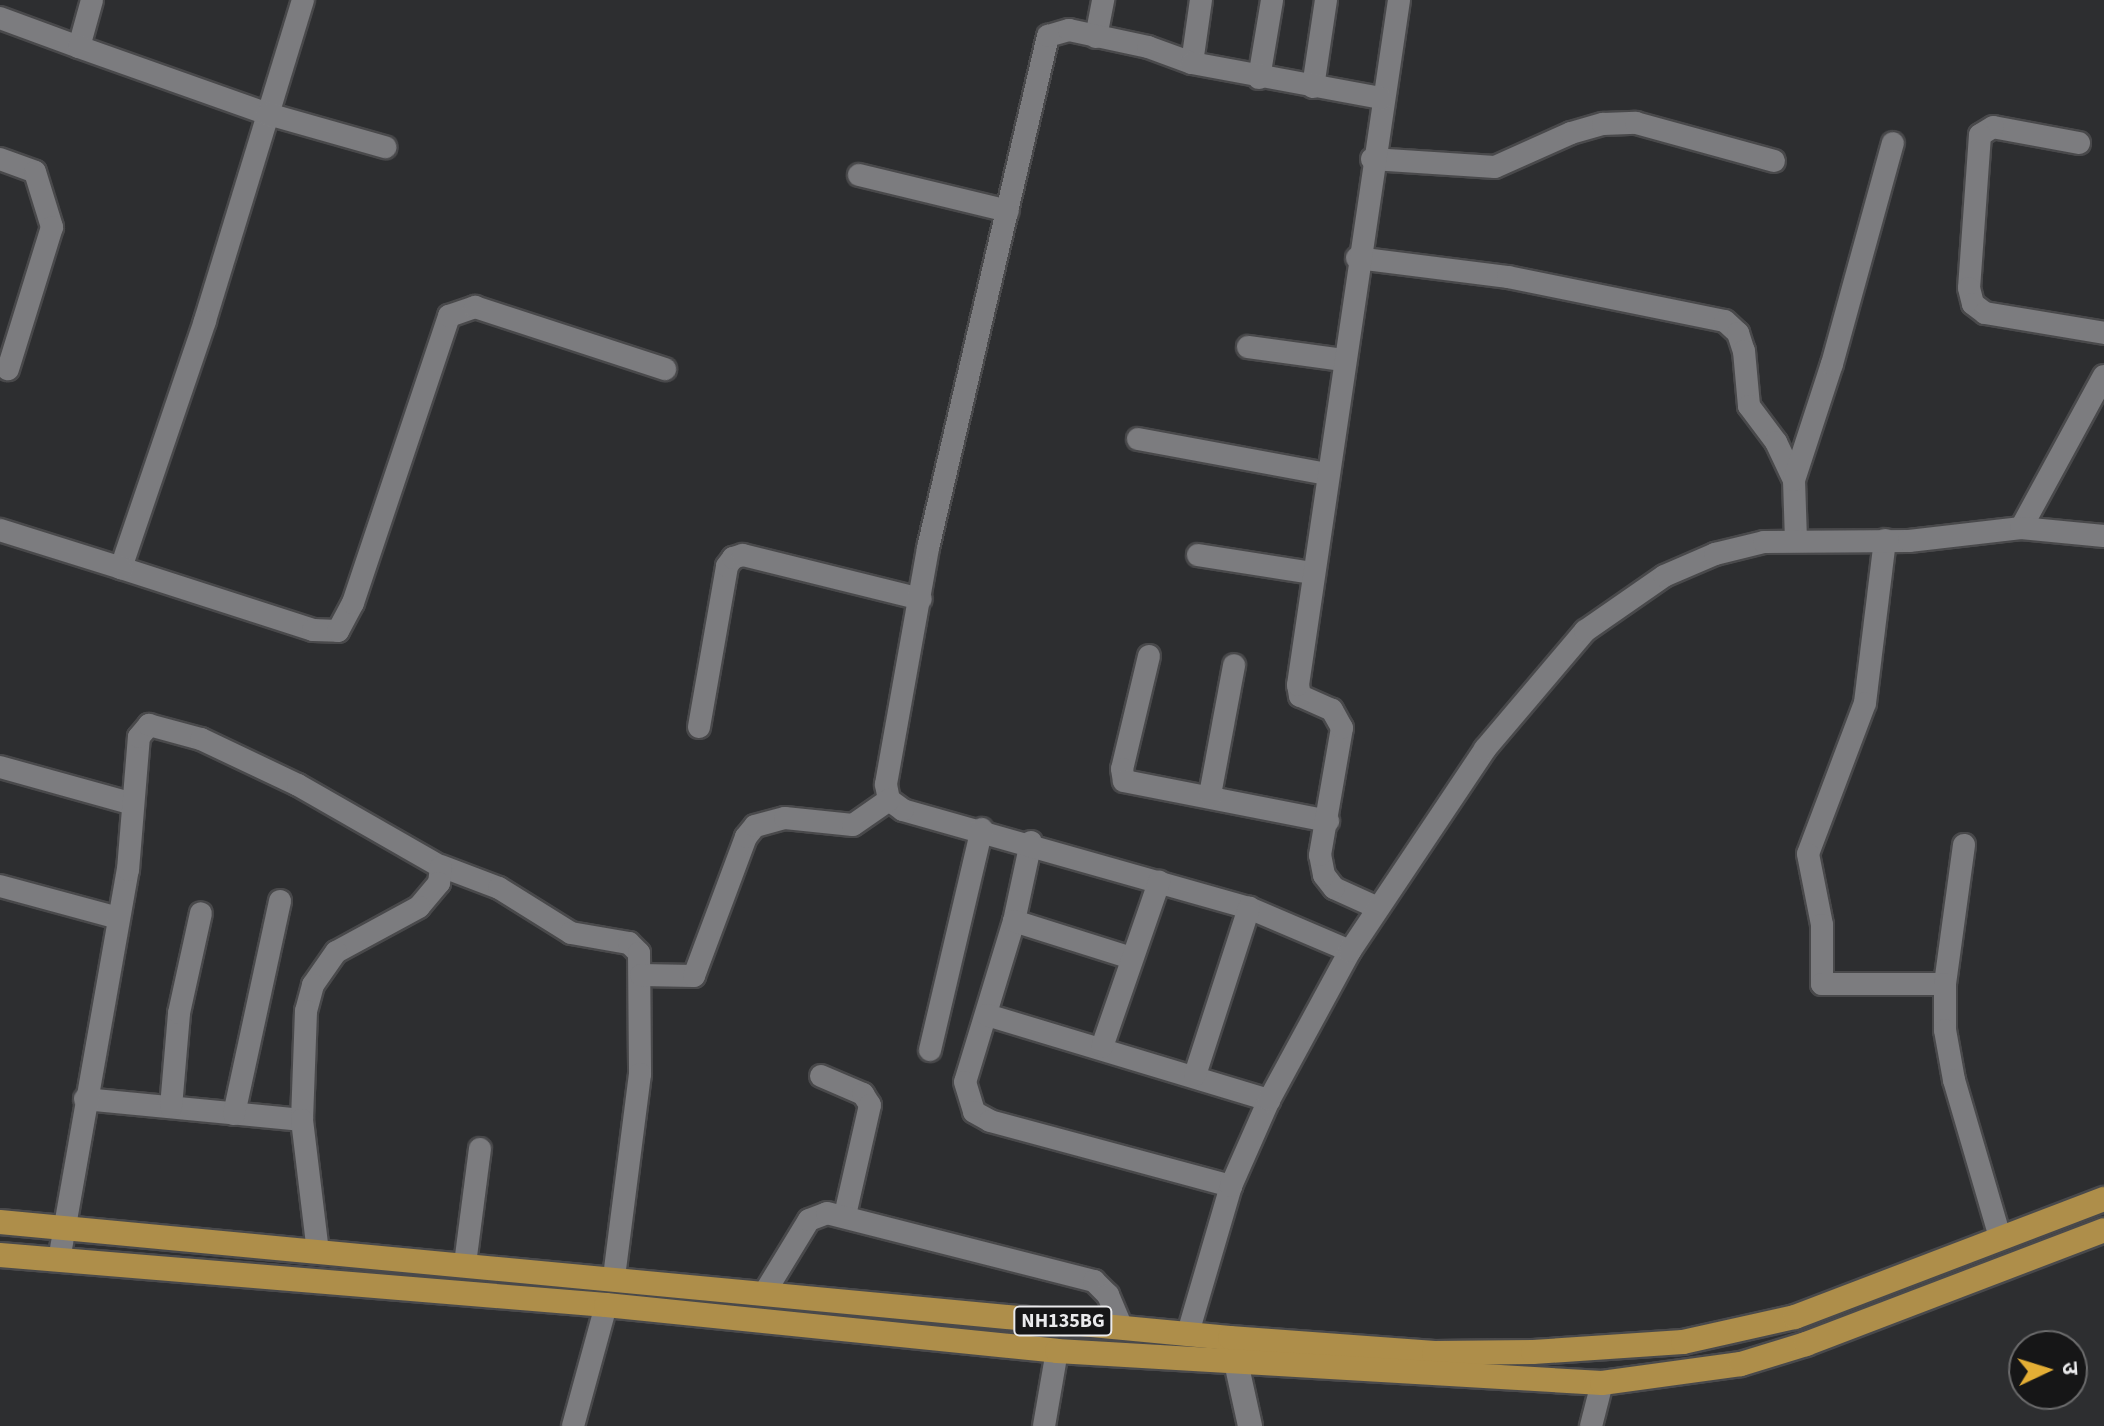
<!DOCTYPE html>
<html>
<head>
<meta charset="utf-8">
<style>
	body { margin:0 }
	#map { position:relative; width:2104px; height:1426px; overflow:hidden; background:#2d2e30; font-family:"Source Sans 3","Noto Sans Devanagari",sans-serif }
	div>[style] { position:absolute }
	.roads { filter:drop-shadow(2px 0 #49494b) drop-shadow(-2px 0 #49494b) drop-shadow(0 2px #49494b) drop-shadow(0 -2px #49494b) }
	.minor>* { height:22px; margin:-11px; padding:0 11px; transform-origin:11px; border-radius:11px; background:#7c7c7f }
	.tertiary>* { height:24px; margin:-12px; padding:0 12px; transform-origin:12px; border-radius:12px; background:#7c7c7f }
	.trunk>* { height:24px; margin:-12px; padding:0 12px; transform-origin:12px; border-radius:12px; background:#ae8e4a }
	span { translate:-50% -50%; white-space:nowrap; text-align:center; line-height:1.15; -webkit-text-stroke:8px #161617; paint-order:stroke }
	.shield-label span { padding:2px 6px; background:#161617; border:2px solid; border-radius:6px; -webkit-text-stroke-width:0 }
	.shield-label { font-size:20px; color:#eaeaec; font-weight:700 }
	.north { position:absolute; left:2008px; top:1330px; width:80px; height:80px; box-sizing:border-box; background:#161617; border:2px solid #6b6b6c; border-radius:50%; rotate:86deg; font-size:22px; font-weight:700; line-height:32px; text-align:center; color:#eaeaec }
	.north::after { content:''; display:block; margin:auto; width:28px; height:36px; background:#e4ae35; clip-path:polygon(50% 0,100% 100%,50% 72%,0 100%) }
</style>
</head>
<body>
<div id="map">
	<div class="roads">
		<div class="minor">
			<div style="left:303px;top:0;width:336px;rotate:107deg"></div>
			<div style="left:205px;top:321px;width:261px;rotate:108.8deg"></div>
			<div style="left:121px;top:568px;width:202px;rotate:17.9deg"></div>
			<div style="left:313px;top:630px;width:25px;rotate:2deg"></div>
			<div style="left:338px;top:631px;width:32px;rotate:-62deg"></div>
			<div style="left:353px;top:603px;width:303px;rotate:-71.5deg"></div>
			<div style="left:449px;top:316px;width:28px;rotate:-19deg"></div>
			<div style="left:475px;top:307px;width:200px;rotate:18.1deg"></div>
			<div style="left:0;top:18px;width:84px;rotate:20.2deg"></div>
			<div style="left:79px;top:47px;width:49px;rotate:-74.5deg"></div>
			<div style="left:1096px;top:37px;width:38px;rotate:-79deg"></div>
			<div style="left:79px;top:47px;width:201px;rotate:19.5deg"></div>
			<div style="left:268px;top:114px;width:122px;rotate:15.8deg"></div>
			<div style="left:1192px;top:63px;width:64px;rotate:-81.9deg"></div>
			<div style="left:1259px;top:78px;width:79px;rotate:-80.5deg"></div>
			<div style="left:1313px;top:87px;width:88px;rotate:-81.5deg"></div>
			<div style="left:2079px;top:143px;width:87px;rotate:-169.5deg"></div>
			<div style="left:1993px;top:127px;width:15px;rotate:148deg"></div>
			<div style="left:1980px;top:135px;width:153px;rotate:94.1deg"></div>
			<div style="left:1969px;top:288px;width:16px;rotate:76deg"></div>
			<div style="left:1973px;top:304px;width:15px;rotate:37deg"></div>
			<div style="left:1985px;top:313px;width:121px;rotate:9.5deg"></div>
			<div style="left:0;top:159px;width:37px;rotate:20deg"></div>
			<div style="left:35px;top:172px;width:58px;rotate:72.8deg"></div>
			<div style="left:52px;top:227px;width:149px;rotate:107.2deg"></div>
			<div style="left:1372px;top:159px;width:123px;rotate:3.7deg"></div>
			<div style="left:1495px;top:167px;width:83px;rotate:-24.1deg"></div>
			<div style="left:1571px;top:133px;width:33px;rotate:-16deg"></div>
			<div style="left:1603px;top:124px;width:33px;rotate:-2deg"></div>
			<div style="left:1636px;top:123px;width:143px;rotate:15.4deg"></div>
			<div style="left:859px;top:175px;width:153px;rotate:13.6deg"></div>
			<div style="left:1357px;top:258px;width:152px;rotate:7.2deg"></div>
			<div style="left:1508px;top:277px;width:221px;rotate:11.5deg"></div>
			<div style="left:1725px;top:321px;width:18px;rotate:43deg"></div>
			<div style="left:1738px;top:333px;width:19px;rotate:72deg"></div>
			<div style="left:1744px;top:351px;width:55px;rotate:84.8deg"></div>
			<div style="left:1749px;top:406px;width:45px;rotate:53.1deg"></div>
			<div style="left:1776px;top:442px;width:42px;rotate:64.7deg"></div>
			<div style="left:1794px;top:480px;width:60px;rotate:88.1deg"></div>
			<div style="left:1248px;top:347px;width:96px;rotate:7.8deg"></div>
			<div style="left:1138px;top:439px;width:192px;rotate:10.5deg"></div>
			<div style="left:1794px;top:480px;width:122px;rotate:-71.9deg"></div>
			<div style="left:1832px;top:364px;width:229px;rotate:-74.6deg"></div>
			<div style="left:2021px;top:528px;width:173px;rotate:-61.4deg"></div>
			<div style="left:0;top:530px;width:127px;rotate:17.4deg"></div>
			<div style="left:1885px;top:540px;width:164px;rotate:97deg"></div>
			<div style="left:1865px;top:703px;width:161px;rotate:110.7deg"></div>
			<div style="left:1808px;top:854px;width:72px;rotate:78.8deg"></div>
			<div style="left:1822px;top:925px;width:59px;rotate:90deg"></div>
			<div style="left:1822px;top:984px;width:123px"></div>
			<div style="left:1198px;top:555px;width:115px;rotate:9deg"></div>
			<div style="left:1149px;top:656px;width:116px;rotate:103.4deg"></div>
			<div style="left:1122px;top:769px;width:12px;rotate:81deg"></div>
			<div style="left:1124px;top:781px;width:208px;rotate:11.1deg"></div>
			<div style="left:699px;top:727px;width:163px;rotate:-80.1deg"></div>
			<div style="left:727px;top:566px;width:10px;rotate:-53deg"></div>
			<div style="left:733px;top:558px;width:10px;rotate:-17deg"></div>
			<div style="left:743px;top:555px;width:183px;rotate:13.9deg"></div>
			<div style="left:0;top:767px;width:135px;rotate:15.5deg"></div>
			<div style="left:1210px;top:795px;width:132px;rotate:-79.5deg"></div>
			<div style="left:1031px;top:842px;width:81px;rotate:102.1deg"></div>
			<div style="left:1014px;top:921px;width:168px;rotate:106.9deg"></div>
			<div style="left:965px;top:1082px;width:31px;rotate:73deg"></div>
			<div style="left:974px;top:1112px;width:18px;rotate:29deg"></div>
			<div style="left:990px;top:1121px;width:250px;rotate:15.1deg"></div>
			<div style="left:1964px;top:845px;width:140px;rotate:97.8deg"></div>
			<div style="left:1945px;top:984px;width:46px;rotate:90deg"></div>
			<div style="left:1945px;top:1030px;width:51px;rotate:79.8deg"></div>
			<div style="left:1954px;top:1080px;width:164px;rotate:73.7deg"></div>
			<div style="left:441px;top:866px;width:62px;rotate:20.8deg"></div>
			<div style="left:499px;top:888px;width:85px;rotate:32deg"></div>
			<div style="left:571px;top:933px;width:59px;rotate:9.8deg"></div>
			<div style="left:629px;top:943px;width:14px;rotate:45deg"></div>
			<div style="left:639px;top:953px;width:121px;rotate:89.5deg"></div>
			<div style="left:640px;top:1074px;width:206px;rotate:97.3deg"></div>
			<div style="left:0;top:886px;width:122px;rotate:15.2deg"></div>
			<div style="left:1378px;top:908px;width:48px;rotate:-155.6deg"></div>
			<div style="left:1334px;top:888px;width:16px;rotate:-128deg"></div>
			<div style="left:1324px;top:875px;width:20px;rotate:-101deg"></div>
			<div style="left:1320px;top:855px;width:129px;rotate:-80.2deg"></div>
			<div style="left:1342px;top:728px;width:21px;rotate:-119deg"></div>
			<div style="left:1332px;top:710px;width:35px;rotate:-156deg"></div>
			<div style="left:1300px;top:696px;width:11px;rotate:-100deg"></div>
			<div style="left:1298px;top:685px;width:692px;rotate:-81.61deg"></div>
			<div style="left:1014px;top:921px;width:123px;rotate:17.5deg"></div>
			<div style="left:1350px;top:951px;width:110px;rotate:-156.9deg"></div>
			<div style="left:1249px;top:908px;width:360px;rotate:-164.2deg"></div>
			<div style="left:903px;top:810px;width:17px;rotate:-144deg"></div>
			<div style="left:889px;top:800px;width:16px;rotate:-101deg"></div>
			<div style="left:886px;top:784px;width:240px;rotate:-79.9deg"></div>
			<div style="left:928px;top:548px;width:526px;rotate:-76.81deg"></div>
			<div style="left:1048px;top:36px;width:22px;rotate:-16deg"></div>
			<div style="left:1069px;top:30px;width:81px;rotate:12.1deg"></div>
			<div style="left:1148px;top:47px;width:47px;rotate:20deg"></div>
			<div style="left:1192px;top:63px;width:192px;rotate:10.5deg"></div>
			<div style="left:641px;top:975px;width:53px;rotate:1.1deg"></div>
			<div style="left:694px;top:976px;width:148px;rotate:-69.5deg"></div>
			<div style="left:746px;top:837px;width:14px;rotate:-51deg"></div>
			<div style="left:755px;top:826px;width:31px;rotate:-15deg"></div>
			<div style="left:785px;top:818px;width:68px;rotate:5.9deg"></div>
			<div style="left:853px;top:825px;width:44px;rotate:-34.8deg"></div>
			<div style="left:987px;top:1015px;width:295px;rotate:16.8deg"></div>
			<div style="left:1102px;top:1047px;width:175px;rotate:-70.9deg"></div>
			<div style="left:930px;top:1050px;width:227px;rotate:-76.8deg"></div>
			<div style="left:1195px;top:1075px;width:176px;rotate:-72.1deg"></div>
			<div style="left:821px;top:1076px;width:46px;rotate:23.2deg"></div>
			<div style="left:863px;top:1094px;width:13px;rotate:58deg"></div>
			<div style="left:870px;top:1105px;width:113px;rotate:102.8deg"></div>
			<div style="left:85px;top:1099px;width:218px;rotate:5.5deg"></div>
			<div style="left:171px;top:1107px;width:94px;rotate:-85.1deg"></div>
			<div style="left:179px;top:1013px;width:102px;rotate:-77.6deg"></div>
			<div style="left:234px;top:1114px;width:218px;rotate:-77.8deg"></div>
			<div style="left:59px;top:1260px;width:396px;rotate:-80deg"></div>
			<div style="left:128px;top:870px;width:133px;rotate:-85.3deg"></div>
			<div style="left:139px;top:737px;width:16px;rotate:-50deg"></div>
			<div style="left:149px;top:725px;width:54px;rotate:15.1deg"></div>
			<div style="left:201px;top:739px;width:107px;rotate:25.4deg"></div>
			<div style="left:298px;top:785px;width:165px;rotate:29.8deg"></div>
			<div style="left:441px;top:867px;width:16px;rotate:97deg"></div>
			<div style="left:439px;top:883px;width:31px;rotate:130deg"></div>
			<div style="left:419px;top:907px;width:94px;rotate:151.5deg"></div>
			<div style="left:336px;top:952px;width:40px;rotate:124.9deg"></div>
			<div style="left:313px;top:985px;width:27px;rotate:105deg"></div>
			<div style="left:306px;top:1011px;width:109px;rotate:92.1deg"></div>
			<div style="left:302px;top:1120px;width:133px;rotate:83.1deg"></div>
			<div style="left:465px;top:1264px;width:116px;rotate:-82.6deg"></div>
			<div style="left:765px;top:1292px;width:84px;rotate:-58.6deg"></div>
			<div style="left:809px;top:1220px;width:19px;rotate:-21deg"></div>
			<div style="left:827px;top:1213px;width:276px;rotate:14.3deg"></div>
			<div style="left:1094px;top:1281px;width:20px;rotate:45deg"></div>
			<div style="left:1108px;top:1295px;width:34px;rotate:67deg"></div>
			<div style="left:1188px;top:1333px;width:153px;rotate:-73.7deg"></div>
			<div style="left:1231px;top:1186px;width:94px;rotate:-66.2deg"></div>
			<div style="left:1269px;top:1100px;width:170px;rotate:-61.5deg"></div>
			<div style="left:1350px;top:951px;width:243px;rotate:-56.2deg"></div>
			<div style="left:1485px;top:749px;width:155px;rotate:-49.7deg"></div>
			<div style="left:1585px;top:631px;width:96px;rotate:-34.8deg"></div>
			<div style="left:1664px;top:576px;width:56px;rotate:-23.3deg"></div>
			<div style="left:1715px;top:554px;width:50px;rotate:-13.8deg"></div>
			<div style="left:1764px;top:542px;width:145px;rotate:-0.4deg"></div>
			<div style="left:1909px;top:541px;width:113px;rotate:-6.6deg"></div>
			<div style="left:2021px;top:528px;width:83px;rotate:5.5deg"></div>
			<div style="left:573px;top:1426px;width:125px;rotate:-74.7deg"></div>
			<div style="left:1044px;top:1426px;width:76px;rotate:-80.2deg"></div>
			<div style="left:1591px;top:1426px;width:44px;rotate:-75.7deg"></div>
		</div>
		<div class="tertiary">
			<div style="left:1232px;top:1344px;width:84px;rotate:77.6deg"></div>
		</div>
		<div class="trunk">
			<div style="left:0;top:1222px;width:1235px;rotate:5.39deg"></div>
			<div style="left:1230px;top:1338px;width:205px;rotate:4.2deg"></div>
			<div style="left:1434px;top:1353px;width:99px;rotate:-0.6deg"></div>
			<div style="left:1533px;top:1352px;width:150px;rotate:-3.8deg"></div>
			<div style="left:1683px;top:1342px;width:115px;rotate:-12.6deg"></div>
			<div style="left:1795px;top:1317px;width:331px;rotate:-20.9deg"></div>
			<div style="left:0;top:1255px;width:608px;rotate:4.72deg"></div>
			<div style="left:606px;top:1305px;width:453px;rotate:5.8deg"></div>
			<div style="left:1057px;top:1351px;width:546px;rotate:3.36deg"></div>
			<div style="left:1602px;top:1383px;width:140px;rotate:-7.8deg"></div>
			<div style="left:1741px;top:1364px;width:68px;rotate:-17.1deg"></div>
			<div style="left:1806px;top:1344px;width:319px;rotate:-20.9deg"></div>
		</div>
	</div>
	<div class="shield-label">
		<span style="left:1063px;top:1321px">NH135BG</span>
	</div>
	<div class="north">उ</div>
</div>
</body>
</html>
